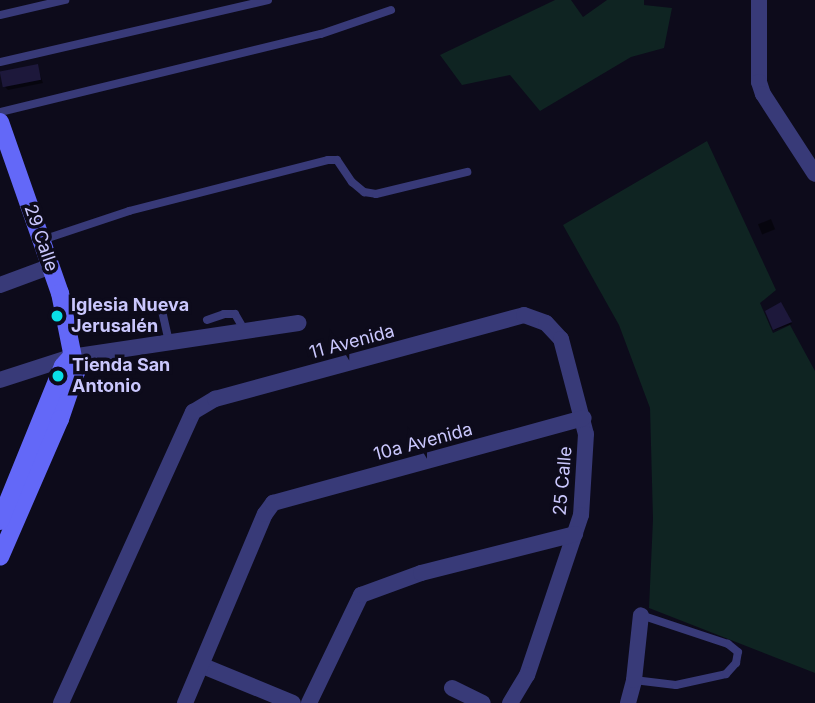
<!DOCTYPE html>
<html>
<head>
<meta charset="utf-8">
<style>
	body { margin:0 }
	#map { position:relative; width:815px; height:703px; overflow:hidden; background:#0d0b1b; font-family:Inter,sans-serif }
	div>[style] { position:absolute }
	.green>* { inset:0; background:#0f2422 }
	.shadow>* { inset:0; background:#0007; transform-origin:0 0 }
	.building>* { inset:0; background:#1d183b; transform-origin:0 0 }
	.lane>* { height:8px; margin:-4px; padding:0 4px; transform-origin:4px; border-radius:4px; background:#383a78 }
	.street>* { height:16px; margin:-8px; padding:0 8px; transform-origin:8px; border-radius:8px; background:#383a78 }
	.secondary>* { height:18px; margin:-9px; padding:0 9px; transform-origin:9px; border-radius:9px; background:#6368f8 }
	.dots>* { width:19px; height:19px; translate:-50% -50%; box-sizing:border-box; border:4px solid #0d0b1b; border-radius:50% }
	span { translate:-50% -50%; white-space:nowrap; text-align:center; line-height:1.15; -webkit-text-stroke:7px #0d0b1b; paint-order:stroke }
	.street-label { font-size:18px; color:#cac7fd }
	.poi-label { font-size:18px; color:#cac7fd; font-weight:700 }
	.left { translate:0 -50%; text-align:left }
</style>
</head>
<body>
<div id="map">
	<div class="green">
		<div style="clip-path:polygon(555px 0,571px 0,583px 17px,607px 0,644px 0,644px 5px,672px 8px,664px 48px,631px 57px,540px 111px,510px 75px,462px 85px,440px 55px)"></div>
		<div style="clip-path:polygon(707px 141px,776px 290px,760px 303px,773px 333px,790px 325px,815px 371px,815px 673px,649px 608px,653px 519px,650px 408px,619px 325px,563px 225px)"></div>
	</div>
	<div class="shadow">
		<div style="clip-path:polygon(37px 66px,43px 83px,8px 90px,5px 87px)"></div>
		<div style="left:771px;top:219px;width:11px;height:14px;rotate:68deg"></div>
		<div style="clip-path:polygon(782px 305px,792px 324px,775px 330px,767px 311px)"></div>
	</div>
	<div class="building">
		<div style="left:38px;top:64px;width:16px;height:39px;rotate:79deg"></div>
		<div style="clip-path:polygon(781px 302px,792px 322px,773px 330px,765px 311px)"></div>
	</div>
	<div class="lane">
		<div style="left:0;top:15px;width:67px;rotate:-13deg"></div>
		<div style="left:0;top:62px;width:275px;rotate:-13deg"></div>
		<div style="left:0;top:112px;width:330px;rotate:-13.7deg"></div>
		<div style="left:321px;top:34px;width:74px;rotate:-18.9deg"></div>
		<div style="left:42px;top:240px;width:92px;rotate:-18.4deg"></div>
		<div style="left:129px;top:211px;width:205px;rotate:-14.4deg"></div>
		<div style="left:328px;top:160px;width:9px"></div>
		<div style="left:337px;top:160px;width:27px;rotate:56deg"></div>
		<div style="left:352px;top:182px;width:16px;rotate:40deg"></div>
		<div style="left:364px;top:192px;width:12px;rotate:9deg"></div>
		<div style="left:376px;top:194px;width:94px;rotate:-13.6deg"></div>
		<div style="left:160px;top:302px;width:41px;rotate:77.3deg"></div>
		<div style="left:207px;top:320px;width:18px;rotate:-19deg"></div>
		<div style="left:224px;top:314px;width:11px"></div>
		<div style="left:235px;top:314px;width:20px;rotate:60deg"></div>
		<div style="left:634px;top:680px;width:42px;rotate:6.8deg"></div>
		<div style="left:676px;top:685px;width:51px;rotate:-12.4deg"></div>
		<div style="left:726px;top:674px;width:15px;rotate:-48deg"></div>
		<div style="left:736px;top:663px;width:11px;rotate:-80deg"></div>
		<div style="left:738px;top:652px;width:13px;rotate:-141deg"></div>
		<div style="left:728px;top:644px;width:92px;rotate:-161.6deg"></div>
	</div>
	<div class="street">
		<div style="left:759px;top:0;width:82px;rotate:90deg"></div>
		<div style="left:759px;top:82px;width:13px;rotate:72deg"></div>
		<div style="left:763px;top:94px;width:95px;rotate:57deg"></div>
		<div style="left:0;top:285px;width:54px;rotate:-20.4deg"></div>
		<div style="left:0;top:380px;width:75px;rotate:-17.9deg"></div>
		<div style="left:71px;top:357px;width:230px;rotate:-8.5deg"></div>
		<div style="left:203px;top:666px;width:97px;rotate:22.3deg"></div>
		<div style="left:452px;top:688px;width:34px;rotate:26deg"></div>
		<div style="left:61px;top:703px;width:320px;rotate:-65.6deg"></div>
		<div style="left:193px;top:412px;width:26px;rotate:-31deg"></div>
		<div style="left:215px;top:399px;width:320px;rotate:-15.2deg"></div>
		<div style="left:524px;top:315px;width:23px;rotate:20deg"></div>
		<div style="left:546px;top:323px;width:22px;rotate:47deg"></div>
		<div style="left:561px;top:339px;width:98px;rotate:75.3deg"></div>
		<div style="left:586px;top:434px;width:81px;rotate:93.5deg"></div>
		<div style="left:581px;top:515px;width:169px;rotate:108.6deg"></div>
		<div style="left:527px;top:675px;width:33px;rotate:121deg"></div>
		<div style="left:185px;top:703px;width:205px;rotate:-67.1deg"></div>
		<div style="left:265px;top:514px;width:14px;rotate:-54deg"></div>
		<div style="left:273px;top:503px;width:322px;rotate:-15.3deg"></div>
		<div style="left:309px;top:703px;width:120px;rotate:-64.3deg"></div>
		<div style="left:361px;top:595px;width:64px;rotate:-20.1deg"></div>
		<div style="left:421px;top:573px;width:159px;rotate:-14.2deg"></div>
		<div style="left:628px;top:703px;width:24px;rotate:-75deg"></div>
		<div style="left:634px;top:680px;width:65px;rotate:-83.9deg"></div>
	</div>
	<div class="secondary">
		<div style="left:0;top:122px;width:181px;rotate:70.7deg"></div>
		<div style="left:60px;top:293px;width:81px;rotate:78.6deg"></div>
		<div style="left:76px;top:372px;width:50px;rotate:108.8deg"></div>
		<div style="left:60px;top:419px;width:150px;rotate:113.5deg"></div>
		<div style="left:0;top:521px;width:167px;rotate:-67.9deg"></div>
		<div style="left:63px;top:366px;width:12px;rotate:-48deg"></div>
	</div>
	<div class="dots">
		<div style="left:57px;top:316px;background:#0adee6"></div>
		<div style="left:58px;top:376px;background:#0adee6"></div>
	</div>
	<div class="street-label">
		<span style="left:41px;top:238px;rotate:71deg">29 Calle</span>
		<span style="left:352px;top:342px;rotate:-15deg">11 Avenida</span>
		<span style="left:423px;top:442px;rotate:-15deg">10a Avenida</span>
		<span style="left:563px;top:481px;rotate:-85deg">25 Calle</span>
	</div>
	<div class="poi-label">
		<span class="left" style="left:71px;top:316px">Iglesia Nueva<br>Jerusalén</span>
		<span class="left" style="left:72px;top:376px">Tienda San<br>Antonio</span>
	</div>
</div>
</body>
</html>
